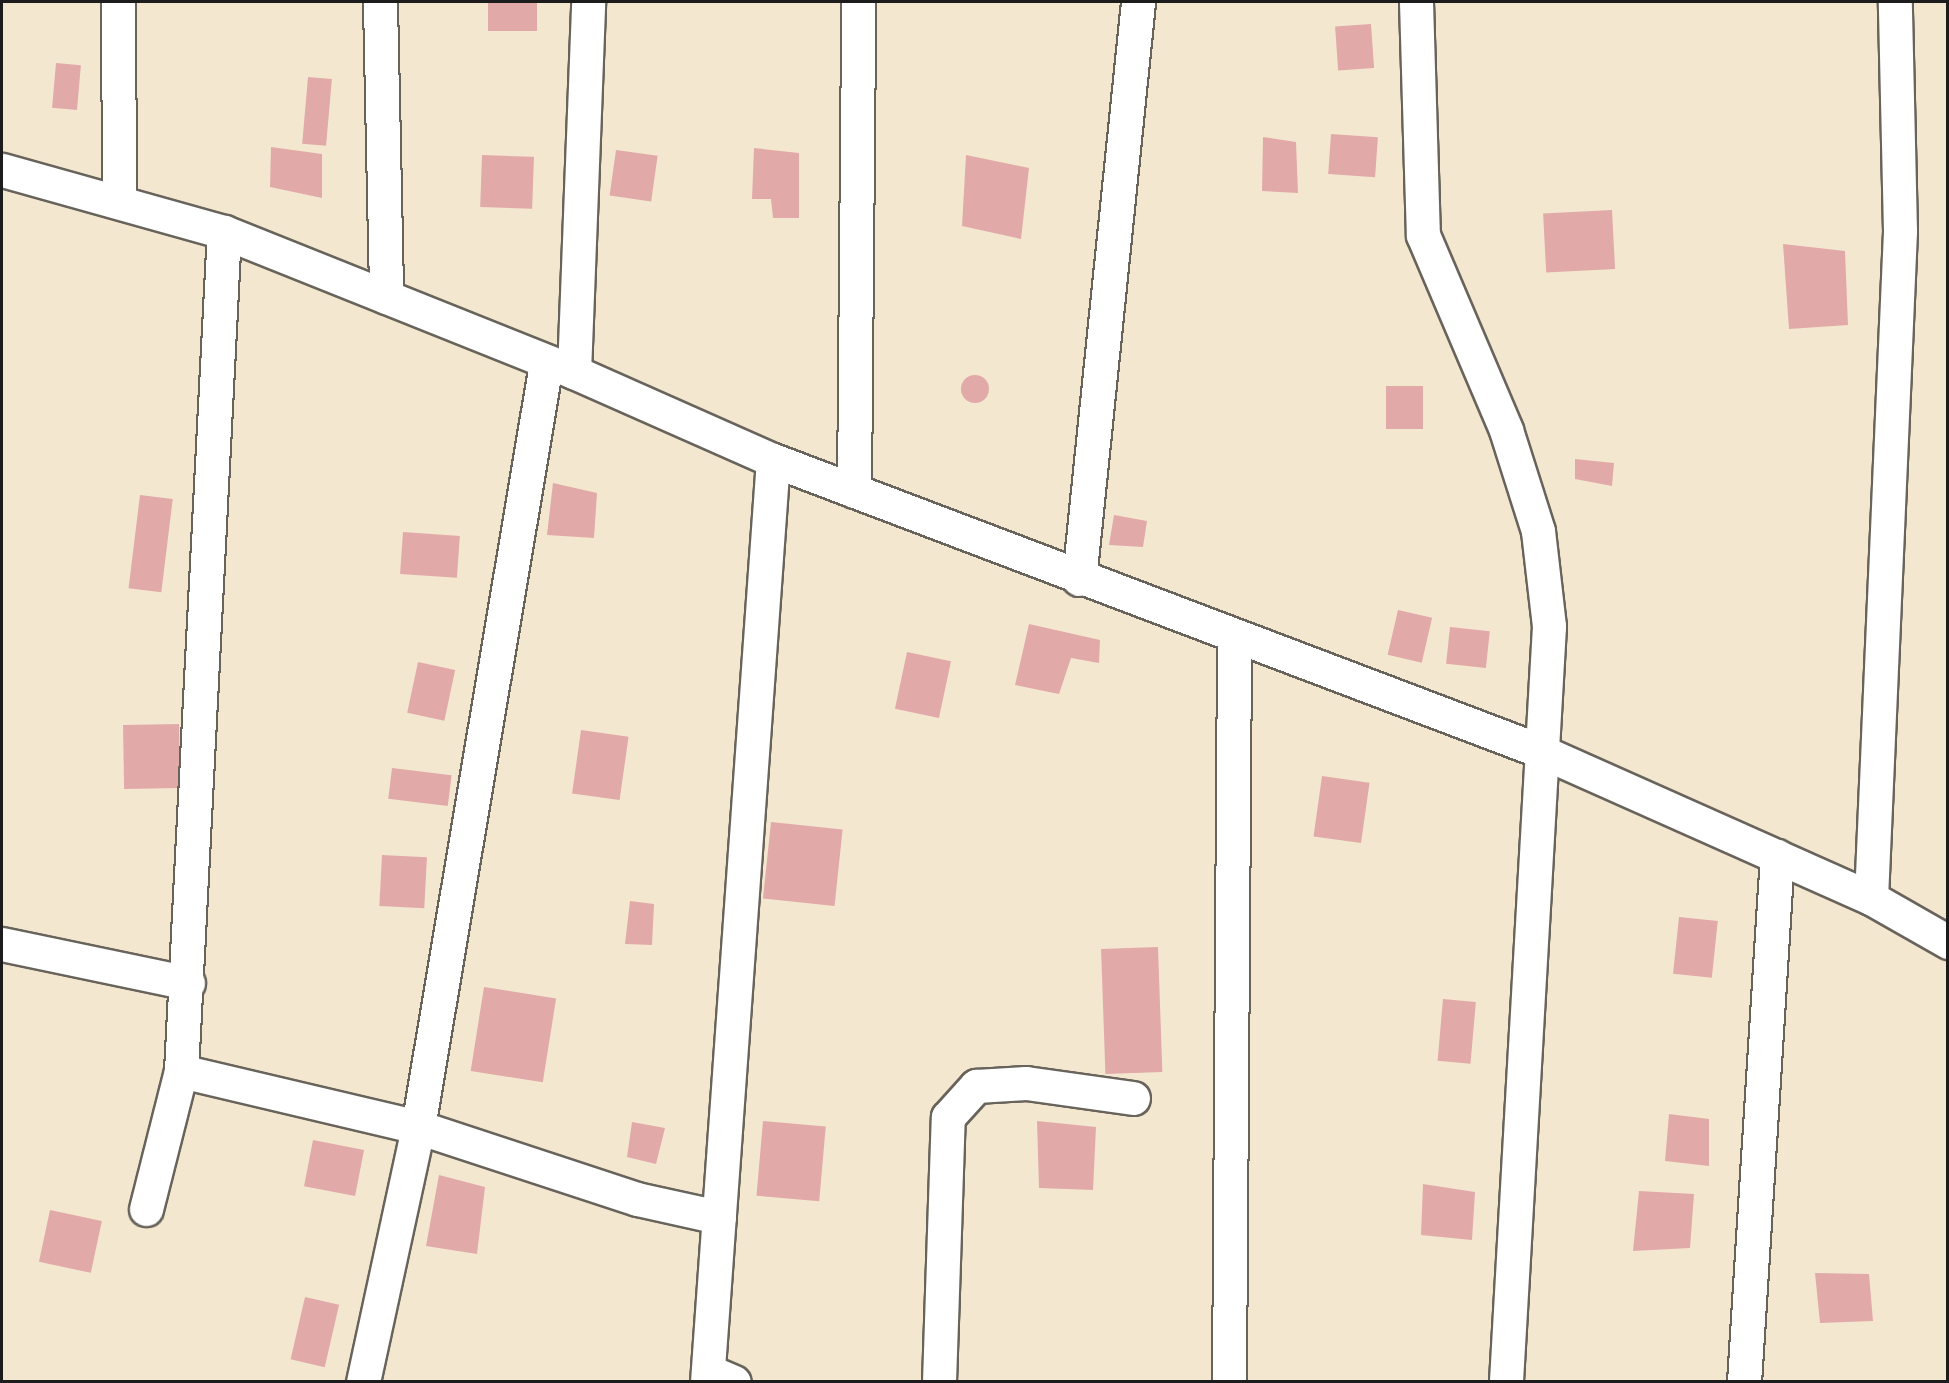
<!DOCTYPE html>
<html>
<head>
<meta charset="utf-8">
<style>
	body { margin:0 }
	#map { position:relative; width:1949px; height:1383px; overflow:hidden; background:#f4e7d0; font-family:"Old Standard TT",serif }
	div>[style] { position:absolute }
	.building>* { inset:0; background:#e1aaa9; transform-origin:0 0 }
	.round { border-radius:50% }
	.roads { filter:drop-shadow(2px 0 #68635b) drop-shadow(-2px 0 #68635b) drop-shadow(0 2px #68635b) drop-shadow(0 -2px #68635b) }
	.minor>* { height:33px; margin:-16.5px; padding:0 16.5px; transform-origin:16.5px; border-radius:16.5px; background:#fff }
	span { translate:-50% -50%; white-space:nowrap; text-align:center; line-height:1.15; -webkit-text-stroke:5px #fdfcf7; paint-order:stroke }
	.frame { position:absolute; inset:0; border:3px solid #1c1c1c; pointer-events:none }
</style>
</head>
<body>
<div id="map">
	<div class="building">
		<div style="left:488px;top:2px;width:49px;height:29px"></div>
		<div style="left:1371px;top:24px;width:44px;height:36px;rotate:86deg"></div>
		<div style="left:56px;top:63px;width:25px;height:45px;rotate:5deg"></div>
		<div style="left:308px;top:77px;width:24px;height:67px;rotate:5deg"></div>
		<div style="left:1331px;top:134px;width:47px;height:40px;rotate:4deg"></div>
		<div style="clip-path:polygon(1263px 137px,1296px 142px,1298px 193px,1262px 191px)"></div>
		<div style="clip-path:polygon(271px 147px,322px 154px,322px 198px,270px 187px)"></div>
		<div style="clip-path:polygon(754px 148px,799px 153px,799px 218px,773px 218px,771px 199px,752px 199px)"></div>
		<div style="left:616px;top:150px;width:42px;height:46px;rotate:8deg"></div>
		<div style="left:482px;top:155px;width:52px;height:52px;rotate:2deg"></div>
		<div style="clip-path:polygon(966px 155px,1029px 168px,1021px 239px,962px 226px)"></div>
		<div style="left:1612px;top:210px;width:59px;height:69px;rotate:87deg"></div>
		<div style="clip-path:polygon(1783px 244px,1845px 251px,1848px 325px,1789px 329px)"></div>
		<div class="round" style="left:961px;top:375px;width:28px;height:28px"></div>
		<div style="left:1386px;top:386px;width:37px;height:43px"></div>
		<div style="clip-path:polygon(1575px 459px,1614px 463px,1612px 486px,1575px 479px)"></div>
		<div style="clip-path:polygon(553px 483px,597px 493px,594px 538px,547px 535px)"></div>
		<div style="left:140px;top:495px;width:33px;height:94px;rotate:7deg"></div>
		<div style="clip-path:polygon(1114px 515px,1147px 521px,1143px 547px,1109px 545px)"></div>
		<div style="left:403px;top:532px;width:57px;height:42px;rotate:4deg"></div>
		<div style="left:1398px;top:610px;width:35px;height:46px;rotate:13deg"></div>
		<div style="clip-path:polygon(1029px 624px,1100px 640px,1099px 663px,1071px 658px,1059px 694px,1015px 685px)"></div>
		<div style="left:1450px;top:627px;width:40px;height:37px;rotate:6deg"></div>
		<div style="left:907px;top:652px;width:45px;height:58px;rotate:12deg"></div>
		<div style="left:418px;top:662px;width:38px;height:52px;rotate:12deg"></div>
		<div style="left:179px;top:724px;width:64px;height:56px;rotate:89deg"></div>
		<div style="left:581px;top:730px;width:48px;height:64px;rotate:8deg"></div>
		<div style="left:392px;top:768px;width:60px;height:31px;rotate:7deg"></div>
		<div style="left:1322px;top:776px;width:48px;height:61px;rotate:8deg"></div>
		<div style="left:771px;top:822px;width:72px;height:77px;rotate:6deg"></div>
		<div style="left:382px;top:855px;width:45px;height:51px;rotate:3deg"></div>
		<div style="clip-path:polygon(630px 901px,654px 904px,652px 945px,625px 944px)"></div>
		<div style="left:1679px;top:917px;width:39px;height:57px;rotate:6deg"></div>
		<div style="left:1158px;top:947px;width:125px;height:57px;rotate:88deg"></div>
		<div style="left:484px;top:987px;width:73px;height:85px;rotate:9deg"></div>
		<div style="left:1443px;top:999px;width:33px;height:62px;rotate:5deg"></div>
		<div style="clip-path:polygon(1669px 1114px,1709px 1119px,1709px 1166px,1665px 1161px)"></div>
		<div style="left:763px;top:1121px;width:63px;height:75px;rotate:5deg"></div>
		<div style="clip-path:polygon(1037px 1121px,1096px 1127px,1093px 1190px,1039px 1188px)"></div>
		<div style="clip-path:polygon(632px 1122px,665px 1128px,656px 1164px,627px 1157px)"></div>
		<div style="left:313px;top:1140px;width:52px;height:47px;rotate:11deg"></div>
		<div style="clip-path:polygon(439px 1175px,485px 1187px,477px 1254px,426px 1246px)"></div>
		<div style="clip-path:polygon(1423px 1184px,1475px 1192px,1472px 1240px,1421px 1235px)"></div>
		<div style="clip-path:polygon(1639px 1191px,1694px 1194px,1690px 1248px,1633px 1251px)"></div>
		<div style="left:50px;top:1210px;width:53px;height:53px;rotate:12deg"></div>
		<div style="clip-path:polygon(1815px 1273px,1869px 1274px,1873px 1321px,1820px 1323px)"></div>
		<div style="left:305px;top:1297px;width:35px;height:64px;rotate:13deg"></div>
	</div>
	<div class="roads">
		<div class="minor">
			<div style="left:118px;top:2px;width:197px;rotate:89.7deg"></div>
			<div style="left:380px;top:2px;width:295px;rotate:88.8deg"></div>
			<div style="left:1416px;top:2px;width:233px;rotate:88.3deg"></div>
			<div style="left:1423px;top:235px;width:212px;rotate:66.9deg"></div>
			<div style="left:1506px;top:430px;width:106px;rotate:72.4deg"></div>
			<div style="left:1538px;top:531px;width:96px;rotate:83.4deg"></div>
			<div style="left:1549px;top:626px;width:757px;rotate:93.26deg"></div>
			<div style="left:2px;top:170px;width:230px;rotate:15.6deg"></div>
			<div style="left:224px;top:232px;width:377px;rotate:21.8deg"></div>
			<div style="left:574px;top:372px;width:218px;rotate:23.9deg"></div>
			<div style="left:773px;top:460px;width:818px;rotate:20.76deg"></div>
			<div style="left:1538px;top:750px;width:364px;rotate:24deg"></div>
			<div style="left:1871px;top:898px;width:89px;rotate:29.7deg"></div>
			<div style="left:574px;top:372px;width:370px;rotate:-87.8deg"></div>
			<div style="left:854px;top:491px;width:489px;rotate:-89.5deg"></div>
			<div style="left:1079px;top:579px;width:580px;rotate:-84.16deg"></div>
			<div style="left:1871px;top:898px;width:668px;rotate:-87.51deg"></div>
			<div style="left:1900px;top:231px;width:229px;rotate:-91.3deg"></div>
			<div style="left:2px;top:944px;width:190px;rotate:11.8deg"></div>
			<div style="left:181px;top:1071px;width:244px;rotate:13.3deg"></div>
			<div style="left:418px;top:1127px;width:231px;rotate:18.2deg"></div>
			<div style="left:637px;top:1199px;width:84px;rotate:12.4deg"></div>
			<div style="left:146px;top:1209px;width:142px;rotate:-75.8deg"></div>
			<div style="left:181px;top:1071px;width:840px;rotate:-87.07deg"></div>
			<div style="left:708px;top:1371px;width:28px;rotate:23deg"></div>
			<div style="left:363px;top:1382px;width:261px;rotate:-77.8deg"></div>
			<div style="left:418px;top:1127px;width:774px;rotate:-80.48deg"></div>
			<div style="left:707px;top:1382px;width:924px;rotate:-85.91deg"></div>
			<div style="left:939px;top:1382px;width:265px;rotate:-88.1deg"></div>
			<div style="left:948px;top:1117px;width:42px;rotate:-47.9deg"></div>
			<div style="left:976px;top:1086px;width:50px;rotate:-3.4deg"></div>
			<div style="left:1026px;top:1083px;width:108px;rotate:8deg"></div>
			<div style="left:1229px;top:1382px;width:744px;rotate:-89.61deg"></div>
			<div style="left:1744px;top:1382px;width:527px;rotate:-86.41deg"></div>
		</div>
	</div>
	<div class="frame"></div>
</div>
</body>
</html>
